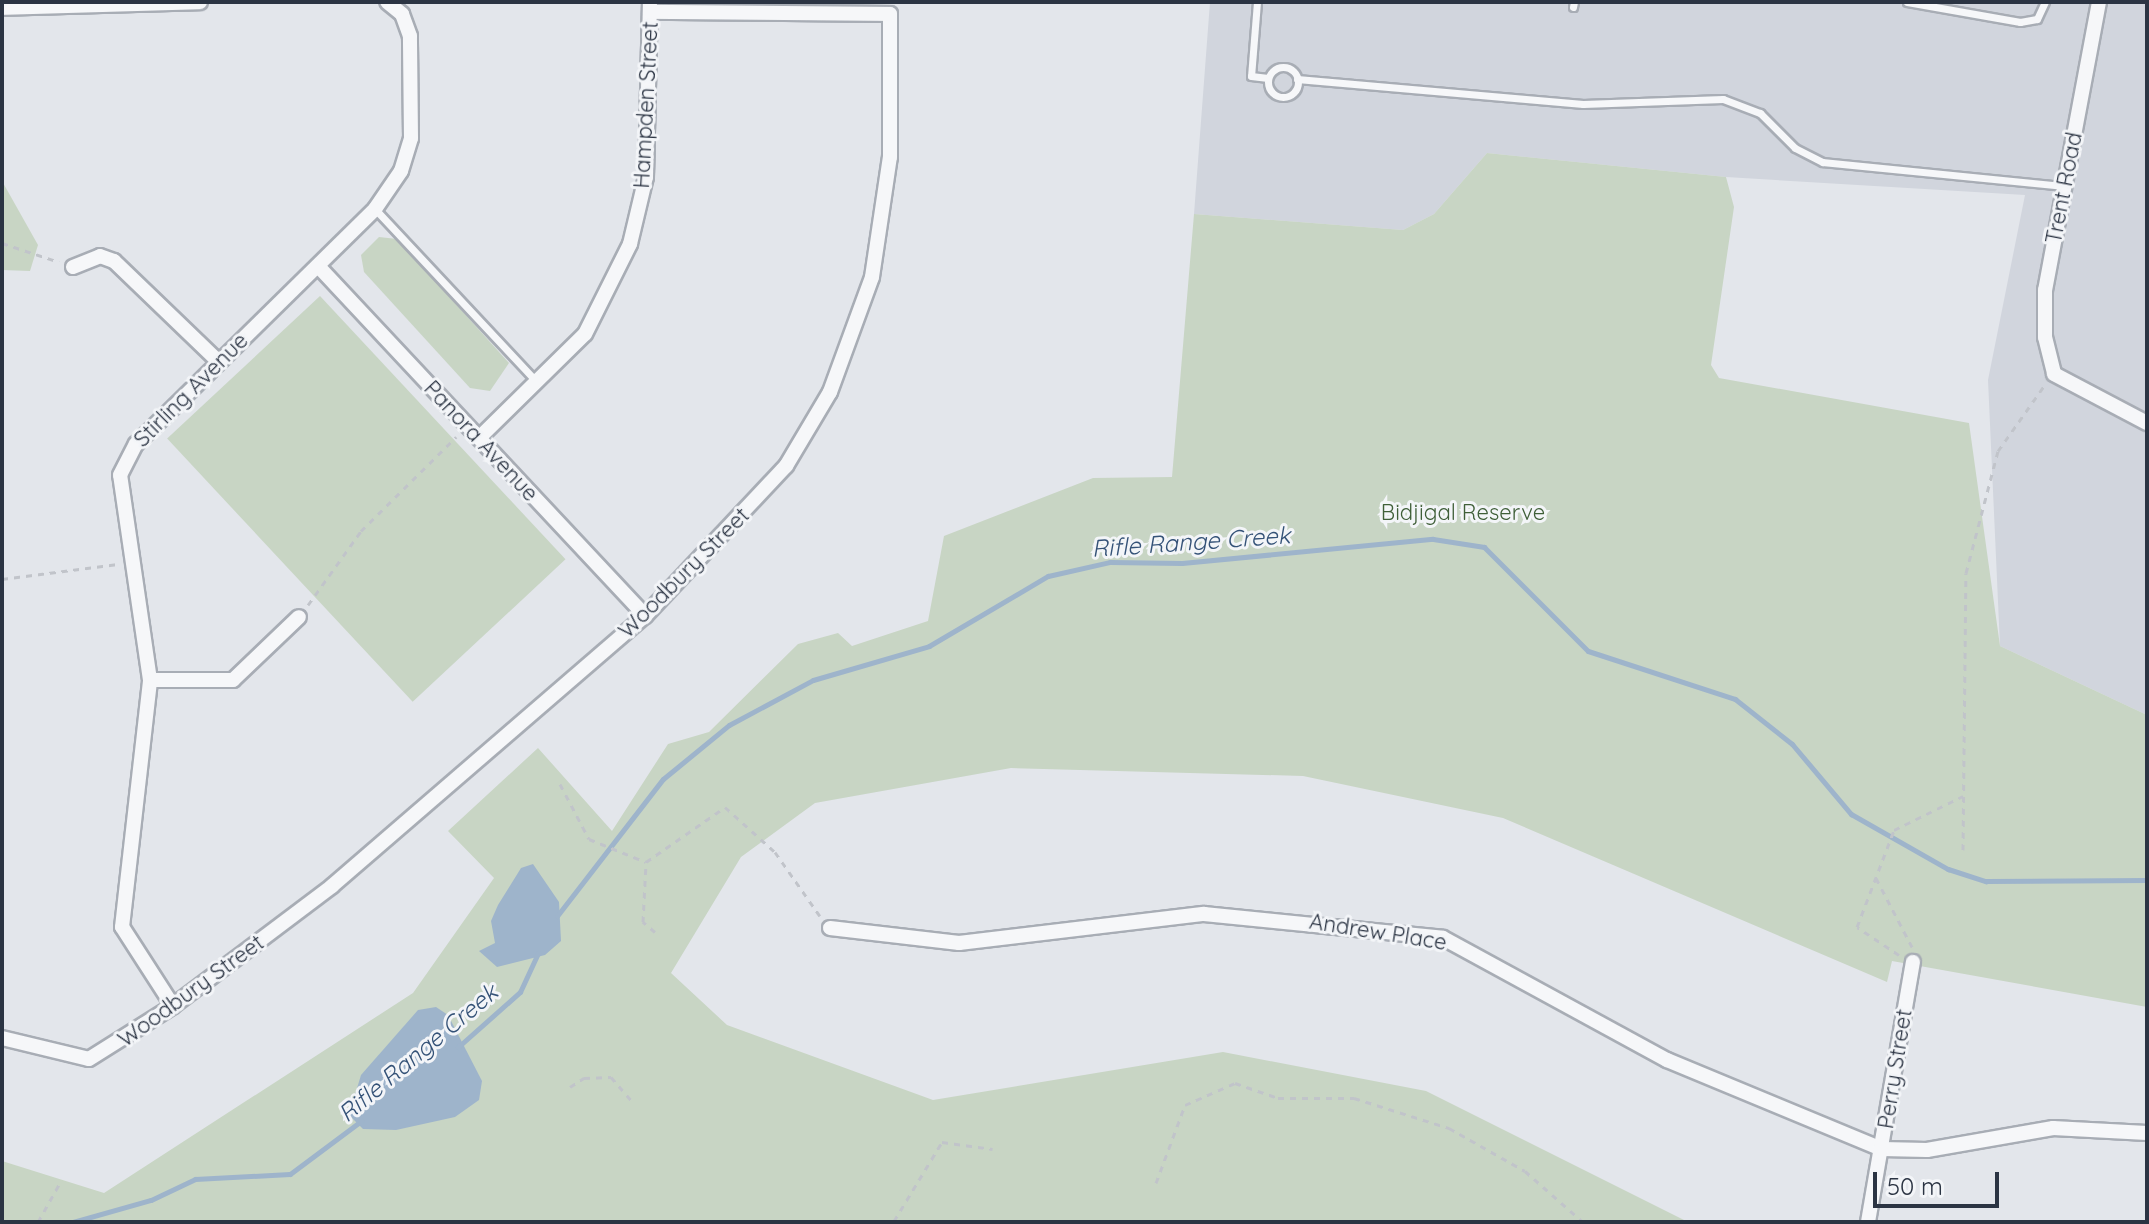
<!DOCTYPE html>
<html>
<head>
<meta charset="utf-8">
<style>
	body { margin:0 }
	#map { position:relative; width:2149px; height:1224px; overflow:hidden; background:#e3e6eb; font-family:Quicksand,sans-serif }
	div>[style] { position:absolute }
	.built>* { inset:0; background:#d1d5dd }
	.green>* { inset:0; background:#c8d5c4; transform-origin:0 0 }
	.water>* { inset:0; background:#9eb4cb }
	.stream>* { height:5px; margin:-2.5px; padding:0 2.5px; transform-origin:2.5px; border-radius:2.5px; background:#9eb4cb }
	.path>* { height:3px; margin-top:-1.5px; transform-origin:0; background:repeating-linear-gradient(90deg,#c1c4ca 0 6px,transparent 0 12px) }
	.roads { filter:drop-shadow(2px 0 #a8adb5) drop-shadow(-2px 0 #a8adb5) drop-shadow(0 2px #a8adb5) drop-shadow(0 -2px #a8adb5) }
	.lane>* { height:7px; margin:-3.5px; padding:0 3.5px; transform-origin:3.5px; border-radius:3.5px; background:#f6f7f9 }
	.lane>.ring { margin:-3.5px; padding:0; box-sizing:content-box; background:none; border:7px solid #f6f7f9; border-radius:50% }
	.street>* { height:14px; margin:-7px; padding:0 7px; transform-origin:7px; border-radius:7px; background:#f6f7f9 }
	span { translate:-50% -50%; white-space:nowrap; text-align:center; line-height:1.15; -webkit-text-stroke:6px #f3f5f8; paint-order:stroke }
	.street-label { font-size:22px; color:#2b3443 }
	.park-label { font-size:22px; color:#3f5f38 }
	.water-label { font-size:24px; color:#345277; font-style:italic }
	.frame { position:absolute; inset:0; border:4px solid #2b3443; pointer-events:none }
	.scale { position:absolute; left:1873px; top:1172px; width:126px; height:36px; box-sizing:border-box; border:4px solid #2b3443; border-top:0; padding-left:10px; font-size:24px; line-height:28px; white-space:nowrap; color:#2b3443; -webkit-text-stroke:6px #f3f5f8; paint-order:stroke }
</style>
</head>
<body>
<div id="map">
	<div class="built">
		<div style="clip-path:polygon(1210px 2px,2147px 2px,2147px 715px,2000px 646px,1988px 380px,2025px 195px,1726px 177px,1487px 153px,1434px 214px,1403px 230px,1194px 214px)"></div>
	</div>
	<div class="green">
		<div style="clip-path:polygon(1487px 153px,1726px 177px,1734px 207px,1711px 365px,1719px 378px,1969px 423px,2000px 646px,2147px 715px,2147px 1007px,1892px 961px,1887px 982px,1503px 818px,1303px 776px,1011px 768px,815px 803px,741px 857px,671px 973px,727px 1025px,933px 1100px,1223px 1052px,1426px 1091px,1688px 1222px,2px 1222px,2px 1161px,104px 1193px,413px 993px,494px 878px,448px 831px,538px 748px,612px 831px,668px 744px,709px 732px,798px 644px,838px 633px,852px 646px,928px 621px,944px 536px,1093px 478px,1172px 477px,1194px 214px,1403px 230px,1434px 214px)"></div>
		<div style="clip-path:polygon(2px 181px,38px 245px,30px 271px,2px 270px)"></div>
		<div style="clip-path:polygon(379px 237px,397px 239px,509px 363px,490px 391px,470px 388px,364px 272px,361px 255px)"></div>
		<div style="left:320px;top:296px;width:360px;height:209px;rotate:47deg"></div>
	</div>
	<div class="water">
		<div style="clip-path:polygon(533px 864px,559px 902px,561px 941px,545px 955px,497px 967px,479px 951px,495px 943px,491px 921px,498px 905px,521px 868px)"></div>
		<div style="clip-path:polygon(418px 1010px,436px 1007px,448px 1015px,482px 1081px,479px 1100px,455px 1117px,396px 1130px,363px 1129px,349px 1115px,361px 1075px)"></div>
	</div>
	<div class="stream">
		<div style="left:557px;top:916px;width:173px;rotate:-52.3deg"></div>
		<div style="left:663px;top:779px;width:85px;rotate:-39.3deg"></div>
		<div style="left:729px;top:725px;width:95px;rotate:-28.2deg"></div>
		<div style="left:813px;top:680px;width:121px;rotate:-16.3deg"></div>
		<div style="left:929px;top:646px;width:138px;rotate:-30.5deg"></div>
		<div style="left:1048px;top:576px;width:64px;rotate:-12.7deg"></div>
		<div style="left:1110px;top:562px;width:72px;rotate:0.8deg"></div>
		<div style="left:1182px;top:563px;width:252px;rotate:-5.5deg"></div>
		<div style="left:1433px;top:539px;width:52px;rotate:8.9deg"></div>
		<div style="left:1484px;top:547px;width:147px;rotate:45deg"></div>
		<div style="left:1588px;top:651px;width:155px;rotate:18.1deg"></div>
		<div style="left:1735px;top:699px;width:73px;rotate:38.3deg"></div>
		<div style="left:1792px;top:744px;width:92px;rotate:49.9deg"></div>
		<div style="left:1851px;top:814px;width:112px;rotate:29.6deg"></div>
		<div style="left:1948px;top:869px;width:40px;rotate:18deg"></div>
		<div style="left:1986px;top:881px;width:161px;rotate:-0.4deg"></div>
		<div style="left:458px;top:1047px;width:83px;rotate:-41.6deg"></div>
		<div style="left:520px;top:992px;width:43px;rotate:-65.2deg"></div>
		<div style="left:73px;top:1222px;width:81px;rotate:-15.8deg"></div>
		<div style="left:151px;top:1200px;width:49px;rotate:-25.5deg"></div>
		<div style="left:195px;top:1179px;width:95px;rotate:-3deg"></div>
		<div style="left:290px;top:1174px;width:89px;rotate:-36.7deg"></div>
	</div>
	<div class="path">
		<div style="left:2px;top:243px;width:60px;rotate:18.4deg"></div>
		<div style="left:2px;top:579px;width:117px;rotate:-7.4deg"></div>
		<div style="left:308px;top:605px;width:91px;rotate:-54.4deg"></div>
		<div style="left:361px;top:531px;width:134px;rotate:-44.7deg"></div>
		<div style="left:560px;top:784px;width:62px;rotate:62.2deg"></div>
		<div style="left:589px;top:839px;width:61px;rotate:22deg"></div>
		<div style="left:1963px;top:850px;width:277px;rotate:-89.4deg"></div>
		<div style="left:1966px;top:573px;width:126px;rotate:-75.3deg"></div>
		<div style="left:1998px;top:451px;width:80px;rotate:-54.7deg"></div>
		<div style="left:1876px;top:878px;width:78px;rotate:62.4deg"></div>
		<div style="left:655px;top:932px;width:16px;rotate:-140deg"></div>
		<div style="left:643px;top:922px;width:60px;rotate:-87.1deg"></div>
		<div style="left:646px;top:862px;width:96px;rotate:-34.8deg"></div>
		<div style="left:725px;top:807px;width:67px;rotate:42deg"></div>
		<div style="left:775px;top:852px;width:78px;rotate:54.9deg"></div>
		<div style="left:1899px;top:955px;width:50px;rotate:-146.3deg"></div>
		<div style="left:1857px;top:927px;width:104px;rotate:-69.1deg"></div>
		<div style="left:1894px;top:830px;width:77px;rotate:-26.2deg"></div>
		<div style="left:570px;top:1087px;width:17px;rotate:-33deg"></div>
		<div style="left:584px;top:1078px;width:27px;rotate:-2deg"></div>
		<div style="left:611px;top:1077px;width:32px;rotate:49deg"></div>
		<div style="left:1156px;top:1183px;width:83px;rotate:-69.6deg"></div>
		<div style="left:1185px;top:1105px;width:55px;rotate:-23.7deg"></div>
		<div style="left:1235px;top:1083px;width:46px;rotate:19.2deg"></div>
		<div style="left:1278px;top:1098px;width:76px"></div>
		<div style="left:1354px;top:1098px;width:100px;rotate:17.5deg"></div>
		<div style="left:1449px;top:1128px;width:87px;rotate:29.5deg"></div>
		<div style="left:1525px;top:1171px;width:77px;rotate:41.3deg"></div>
		<div style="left:894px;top:1221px;width:92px;rotate:-58.7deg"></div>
		<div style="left:942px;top:1142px;width:51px;rotate:7.8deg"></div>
		<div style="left:38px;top:1222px;width:47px;rotate:-60.7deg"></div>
	</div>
	<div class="roads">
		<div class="lane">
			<div style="left:1257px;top:2px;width:74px;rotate:94.6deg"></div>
			<div style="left:1251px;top:76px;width:17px;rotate:7deg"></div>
			<div style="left:1907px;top:2px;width:115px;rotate:10deg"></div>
			<div style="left:2020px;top:22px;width:17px;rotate:-10deg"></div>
			<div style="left:2037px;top:19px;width:19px;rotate:-65deg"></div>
			<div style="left:1573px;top:7px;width:5px;rotate:-79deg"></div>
			<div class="ring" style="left:1268px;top:67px;width:23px;height:23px"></div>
			<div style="left:1297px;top:79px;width:287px;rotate:5deg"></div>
			<div style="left:1583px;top:104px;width:140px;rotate:-2deg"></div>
			<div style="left:1723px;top:99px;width:40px;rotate:21deg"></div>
			<div style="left:1760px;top:113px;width:49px;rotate:45deg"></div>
			<div style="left:1795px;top:148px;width:31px;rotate:27deg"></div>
			<div style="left:1823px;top:162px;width:242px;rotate:5.7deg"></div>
			<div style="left:375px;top:209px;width:236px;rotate:46.9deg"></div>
		</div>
		<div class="street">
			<div style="left:2099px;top:2px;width:293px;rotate:100.6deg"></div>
			<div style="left:2045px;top:290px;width:47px;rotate:90deg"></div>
			<div style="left:2045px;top:337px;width:38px;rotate:76deg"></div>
			<div style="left:2054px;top:374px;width:105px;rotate:27.8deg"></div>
			<div style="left:2px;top:8px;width:198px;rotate:-1.7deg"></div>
			<div style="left:318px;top:266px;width:479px;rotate:46.9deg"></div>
			<div style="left:73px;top:267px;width:29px;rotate:-22deg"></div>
			<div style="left:100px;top:256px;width:15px;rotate:20deg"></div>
			<div style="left:114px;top:261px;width:146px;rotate:43.9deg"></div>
			<div style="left:479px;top:438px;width:148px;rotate:-44.5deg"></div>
			<div style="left:585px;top:334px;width:101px;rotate:-63.4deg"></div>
			<div style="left:630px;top:244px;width:69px;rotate:-76.6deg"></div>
			<div style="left:646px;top:177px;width:175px;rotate:-88.7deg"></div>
			<div style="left:150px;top:680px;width:83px"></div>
			<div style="left:233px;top:680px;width:91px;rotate:-43.7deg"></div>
			<div style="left:830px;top:928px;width:130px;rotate:6.6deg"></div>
			<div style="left:959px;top:943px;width:247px;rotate:-6.8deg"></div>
			<div style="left:1204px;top:914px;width:240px;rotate:5.7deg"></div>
			<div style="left:1443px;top:938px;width:255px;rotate:28.6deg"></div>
			<div style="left:1667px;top:1060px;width:233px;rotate:22.5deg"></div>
			<div style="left:1882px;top:1149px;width:45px;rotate:1.3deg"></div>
			<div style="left:1927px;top:1150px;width:128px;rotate:-9.9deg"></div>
			<div style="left:2053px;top:1128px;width:94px;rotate:3deg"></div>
			<div style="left:173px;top:1006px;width:94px;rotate:-122.8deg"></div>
			<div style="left:122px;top:927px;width:249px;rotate:-83.5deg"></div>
			<div style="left:150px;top:680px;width:207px;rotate:-98.3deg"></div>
			<div style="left:120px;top:475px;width:35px;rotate:-63deg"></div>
			<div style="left:136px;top:444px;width:335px;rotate:-44.5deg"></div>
			<div style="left:375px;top:209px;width:46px;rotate:-55.6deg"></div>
			<div style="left:401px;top:171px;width:34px;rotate:-73deg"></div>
			<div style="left:411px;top:138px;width:102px;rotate:-90.6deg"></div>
			<div style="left:410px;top:36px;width:23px;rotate:-110deg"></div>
			<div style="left:402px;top:14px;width:19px;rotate:-141deg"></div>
			<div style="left:2px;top:1038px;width:89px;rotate:13.6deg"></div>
			<div style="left:89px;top:1059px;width:99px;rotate:-32.2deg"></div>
			<div style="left:173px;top:1006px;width:199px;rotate:-37deg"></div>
			<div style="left:332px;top:886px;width:413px;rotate:-40.8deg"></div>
			<div style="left:645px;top:616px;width:206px;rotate:-46.8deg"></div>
			<div style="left:786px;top:466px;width:86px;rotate:-59.3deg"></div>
			<div style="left:830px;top:392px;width:122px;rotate:-69.9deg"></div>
			<div style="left:872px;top:277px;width:121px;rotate:-81.5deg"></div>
			<div style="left:890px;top:157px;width:143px;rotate:-90deg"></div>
			<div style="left:890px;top:14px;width:240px;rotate:-179.5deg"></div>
			<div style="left:1868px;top:1222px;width:264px;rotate:-80.2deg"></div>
		</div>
	</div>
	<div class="street-label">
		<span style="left:646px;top:105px;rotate:-87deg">Hampden Street</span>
		<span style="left:2064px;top:188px;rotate:-79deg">Trent Road</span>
		<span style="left:191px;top:390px;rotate:-45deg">Stirling Avenue</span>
		<span style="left:481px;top:441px;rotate:47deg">Panora Avenue</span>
		<span style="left:684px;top:573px;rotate:-45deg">Woodbury Street</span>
		<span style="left:1378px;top:932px;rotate:9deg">Andrew Place</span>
		<span style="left:191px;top:991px;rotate:-36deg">Woodbury Street</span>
		<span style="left:1895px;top:1069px;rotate:-81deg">Perry Street</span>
	</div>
	<div class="park-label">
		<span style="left:1463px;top:513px">Bidjigal Reserve</span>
	</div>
	<div class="water-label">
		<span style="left:1191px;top:542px;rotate:-4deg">Rifle Range Creek</span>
		<span style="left:418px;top:1053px;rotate:-40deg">Rifle Range Creek</span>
	</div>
	<div class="frame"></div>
	<div class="scale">50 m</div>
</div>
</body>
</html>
